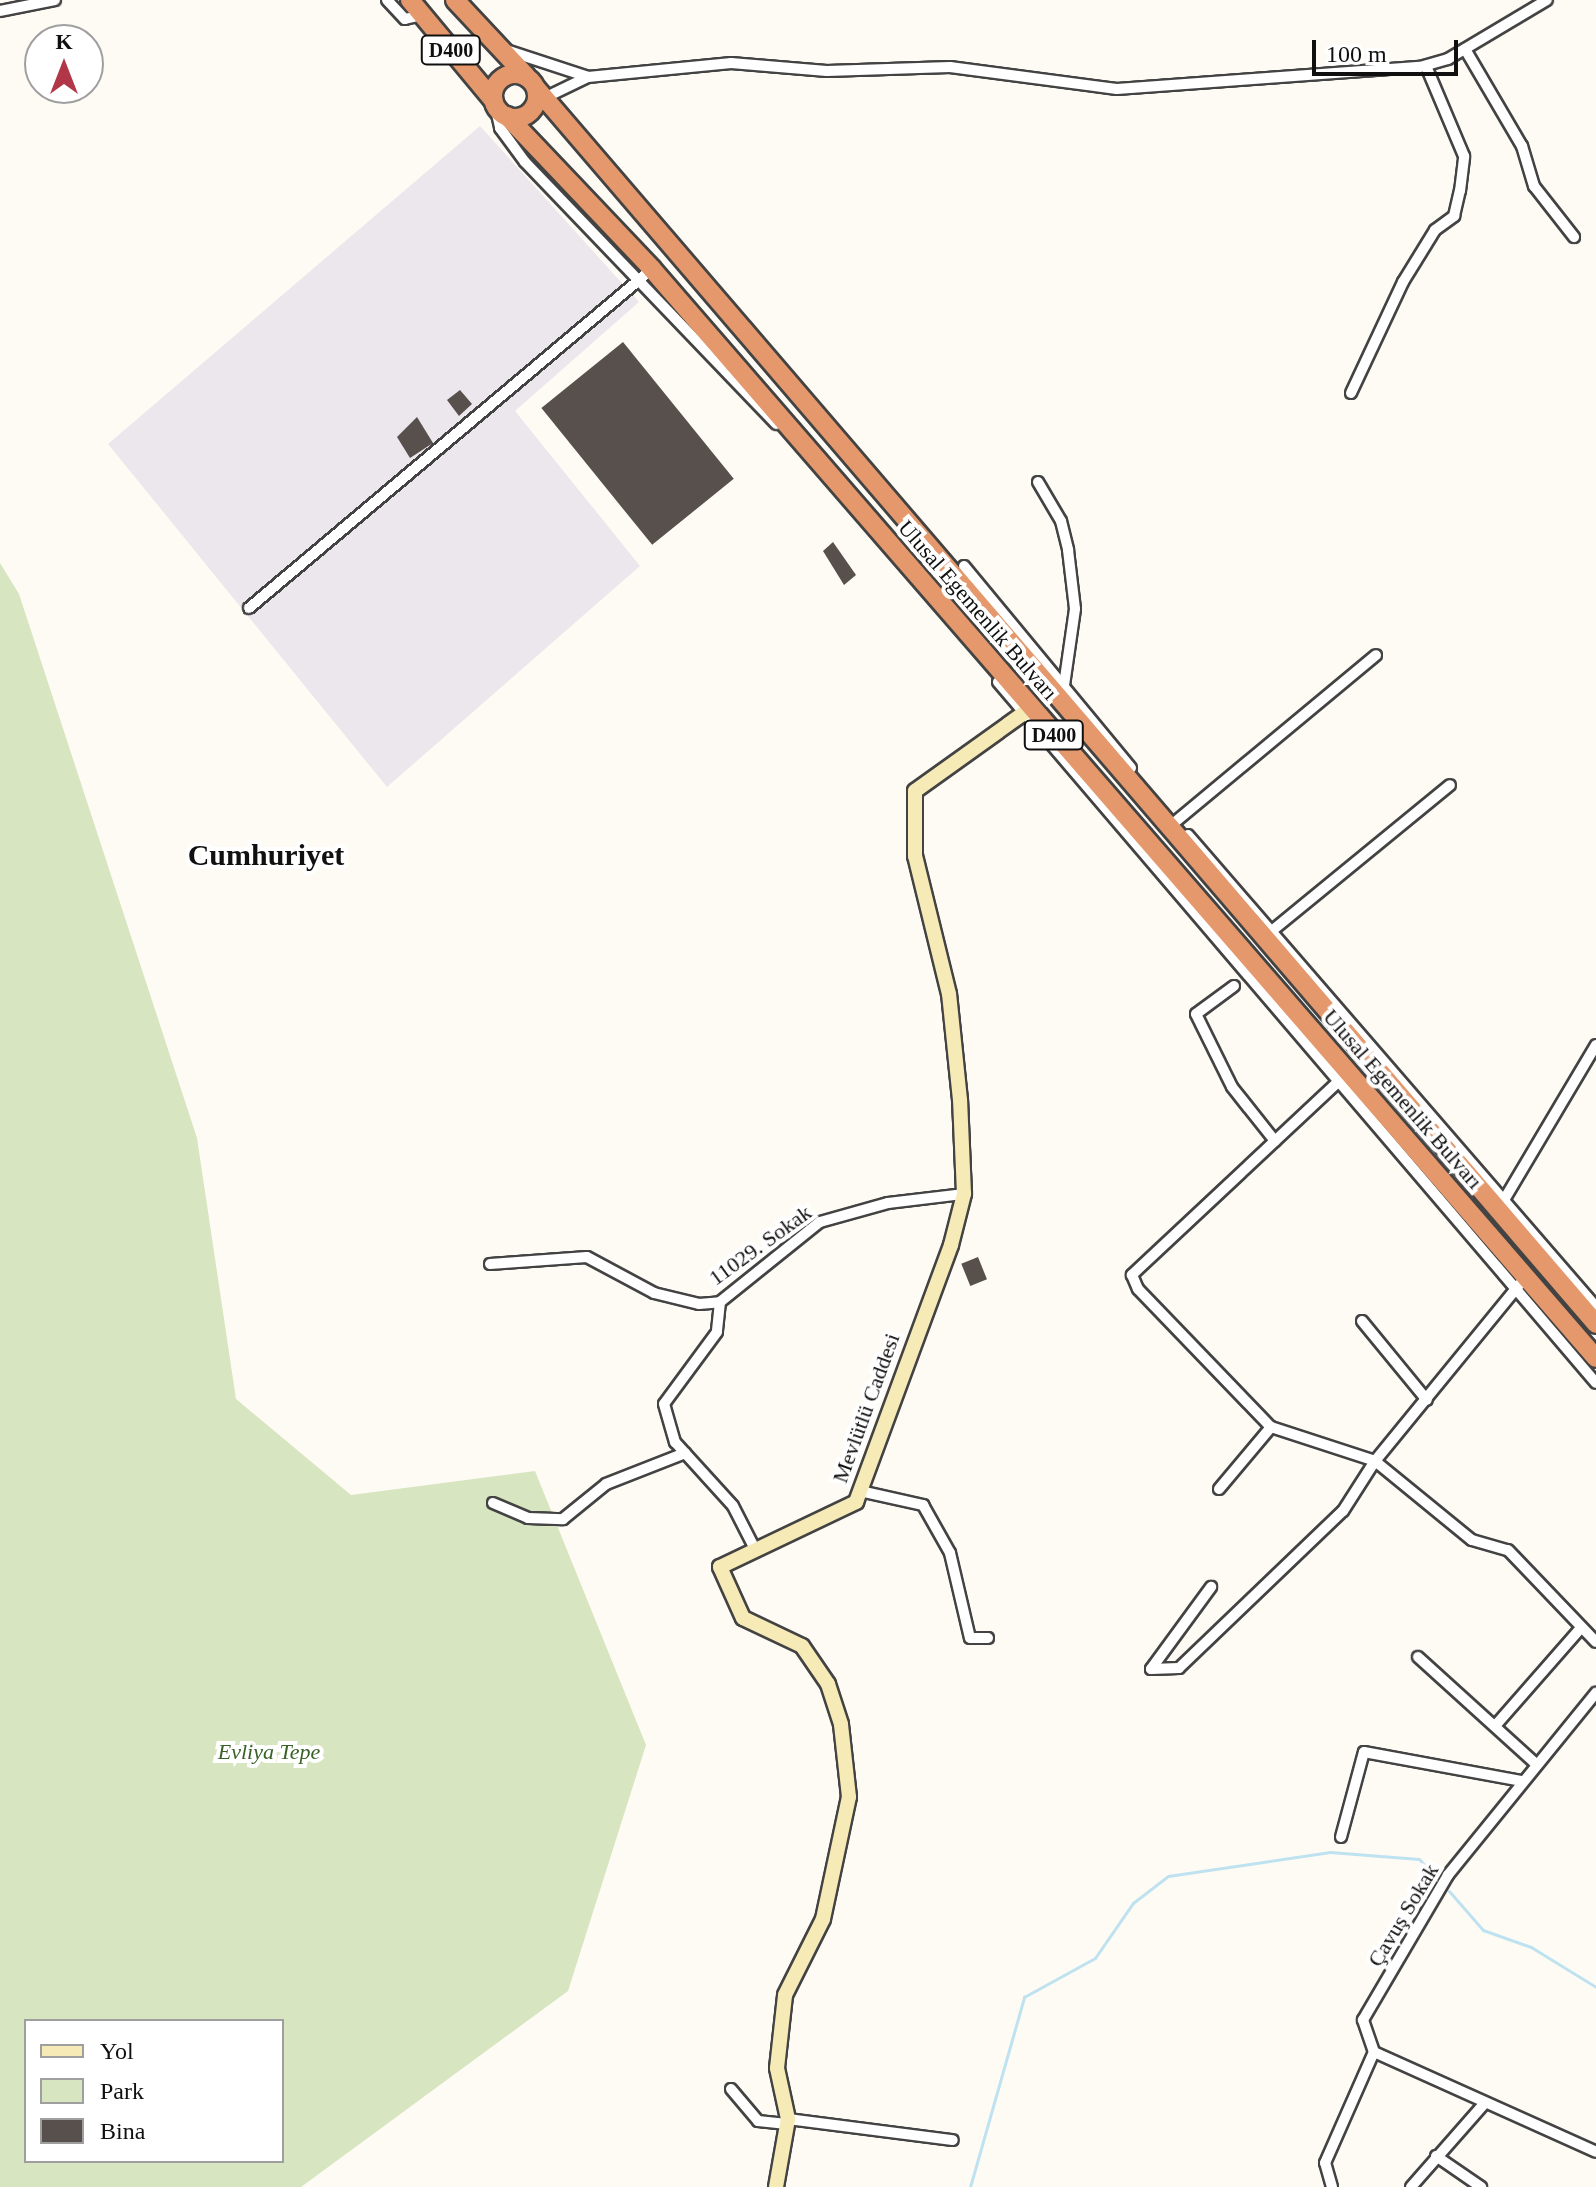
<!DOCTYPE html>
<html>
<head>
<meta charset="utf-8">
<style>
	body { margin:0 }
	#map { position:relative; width:1596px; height:2187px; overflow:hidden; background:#fefbf4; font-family:"Times New Roman",serif }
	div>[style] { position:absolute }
	.industrial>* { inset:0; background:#ece6ed }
	.green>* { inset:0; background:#d7e5c0 }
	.stream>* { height:3px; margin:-1.5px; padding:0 1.5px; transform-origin:1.5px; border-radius:1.5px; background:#bee2f0 }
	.building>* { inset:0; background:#57504d; transform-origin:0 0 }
	.roads { filter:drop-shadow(2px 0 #434343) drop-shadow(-2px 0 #434343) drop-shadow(0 2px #434343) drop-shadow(0 -2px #434343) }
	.street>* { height:10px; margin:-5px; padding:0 5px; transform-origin:5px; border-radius:5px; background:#fff }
	.secondary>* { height:14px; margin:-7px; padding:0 7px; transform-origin:7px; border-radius:7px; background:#f6eab6 }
	.highway>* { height:18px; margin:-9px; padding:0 9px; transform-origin:9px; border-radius:9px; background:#e4986b }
	.highway>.ring { margin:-9px; padding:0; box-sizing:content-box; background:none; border:18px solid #e4986b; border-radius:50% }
	span { translate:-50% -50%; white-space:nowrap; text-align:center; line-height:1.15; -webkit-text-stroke:8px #fff; paint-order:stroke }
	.shield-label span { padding:2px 6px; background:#fff; border:2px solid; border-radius:6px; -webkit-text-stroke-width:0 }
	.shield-label { font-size:20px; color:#101010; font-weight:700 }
	.street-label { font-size:22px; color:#101010 }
	.park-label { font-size:22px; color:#386126; font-style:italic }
	.district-label { font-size:30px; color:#101010; font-weight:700 }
	.legend { position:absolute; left:24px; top:2019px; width:260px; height:144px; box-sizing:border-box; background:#fff; border:2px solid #9f9f9f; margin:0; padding:10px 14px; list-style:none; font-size:24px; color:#101010 }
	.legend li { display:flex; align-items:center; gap:16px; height:40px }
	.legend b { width:40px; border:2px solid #9f9f9f }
	.north { position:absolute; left:24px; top:24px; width:80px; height:80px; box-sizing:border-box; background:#fff; border:2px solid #9f9f9f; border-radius:50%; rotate:0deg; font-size:22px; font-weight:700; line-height:32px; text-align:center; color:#101010 }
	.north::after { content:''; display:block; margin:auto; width:28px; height:36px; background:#b13647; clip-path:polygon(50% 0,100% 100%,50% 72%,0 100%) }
	.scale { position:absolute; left:1312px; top:40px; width:146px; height:36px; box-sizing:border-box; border:4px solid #101010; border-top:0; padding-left:10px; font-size:24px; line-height:28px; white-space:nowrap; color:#101010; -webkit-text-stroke:6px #fff; paint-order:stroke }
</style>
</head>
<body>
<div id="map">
	<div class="industrial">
		<div style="clip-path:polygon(480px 126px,639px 302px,515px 411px,640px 566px,387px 787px,108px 444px)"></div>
	</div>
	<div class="green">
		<div style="clip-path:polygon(evenodd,0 563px,19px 594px,197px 1138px,236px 1399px,351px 1495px,535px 1471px,646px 1745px,568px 1991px,301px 2187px,0 2187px,0 563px,26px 2021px,282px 2021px,282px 2161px,26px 2161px,26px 2021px)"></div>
	</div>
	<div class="stream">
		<div style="left:1449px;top:1891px;width:52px;rotate:48.9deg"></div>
		<div style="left:1483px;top:1930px;width:51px;rotate:19.5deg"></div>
		<div style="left:1531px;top:1947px;width:76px;rotate:31.6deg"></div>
		<div style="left:970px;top:2187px;width:198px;rotate:-74.1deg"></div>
		<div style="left:1024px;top:1997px;width:81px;rotate:-28.8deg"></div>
		<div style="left:1095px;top:1958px;width:67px;rotate:-55.4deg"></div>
		<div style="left:1133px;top:1903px;width:44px;rotate:-37.6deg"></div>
		<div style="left:1168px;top:1876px;width:164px;rotate:-8.4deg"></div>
		<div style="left:1330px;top:1852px;width:89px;rotate:4.5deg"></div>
		<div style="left:1419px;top:1859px;width:23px;rotate:47deg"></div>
	</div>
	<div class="building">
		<div style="left:623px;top:342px;width:176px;height:105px;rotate:51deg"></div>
		<div style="clip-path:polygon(460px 390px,472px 404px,459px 416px,447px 400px)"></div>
		<div style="clip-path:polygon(417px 417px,433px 443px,410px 458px,397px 437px)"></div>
		<div style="clip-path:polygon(833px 542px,856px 575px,844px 585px,823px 551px)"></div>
		<div style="left:978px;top:1257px;width:24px;height:18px;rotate:68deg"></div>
	</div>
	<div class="roads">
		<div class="street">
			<div style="left:387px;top:0;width:26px;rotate:47deg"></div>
			<div style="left:405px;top:19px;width:17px;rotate:-13deg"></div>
			<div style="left:0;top:11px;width:56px;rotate:-11.3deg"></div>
			<div style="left:1465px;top:49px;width:113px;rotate:59.6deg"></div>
			<div style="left:1522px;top:146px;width:42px;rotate:73.3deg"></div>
			<div style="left:1534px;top:186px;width:65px;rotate:51.9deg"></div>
			<div style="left:506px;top:50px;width:86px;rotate:18.2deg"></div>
			<div style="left:494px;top:101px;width:28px;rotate:77deg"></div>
			<div style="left:500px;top:128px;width:42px;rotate:53.7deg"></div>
			<div style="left:525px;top:162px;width:363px;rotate:46.2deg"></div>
			<div style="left:536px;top:102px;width:58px;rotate:-25.7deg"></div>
			<div style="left:588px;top:77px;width:144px;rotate:-5.6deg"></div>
			<div style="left:731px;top:63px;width:96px;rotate:4.8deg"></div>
			<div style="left:827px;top:71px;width:123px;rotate:-1.9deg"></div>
			<div style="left:950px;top:67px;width:168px;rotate:7.5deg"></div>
			<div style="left:1117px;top:89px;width:304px;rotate:-4.2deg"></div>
			<div style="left:1420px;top:67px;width:29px;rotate:-16deg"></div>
			<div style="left:1448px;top:59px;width:115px;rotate:-30.8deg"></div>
			<div style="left:1351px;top:393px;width:123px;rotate:-64.9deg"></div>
			<div style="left:1403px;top:282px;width:61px;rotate:-58.4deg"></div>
			<div style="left:1435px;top:230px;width:24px;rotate:-36deg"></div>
			<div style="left:1454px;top:216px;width:26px;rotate:-77deg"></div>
			<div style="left:1460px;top:191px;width:35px;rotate:-83deg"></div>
			<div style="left:1464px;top:156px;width:98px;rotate:-112.9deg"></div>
			<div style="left:1038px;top:482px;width:45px;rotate:59.5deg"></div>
			<div style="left:1061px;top:521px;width:30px;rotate:76deg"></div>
			<div style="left:1068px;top:550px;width:59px;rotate:83.2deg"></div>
			<div style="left:1075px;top:609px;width:77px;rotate:98.2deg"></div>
			<div style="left:964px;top:566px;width:262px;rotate:50.4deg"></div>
			<div style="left:249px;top:608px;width:527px;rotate:-40.07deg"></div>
			<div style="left:998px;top:682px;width:921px;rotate:49.53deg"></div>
			<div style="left:1169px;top:827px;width:269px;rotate:-39.7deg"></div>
			<div style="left:1188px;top:835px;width:624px;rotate:49.16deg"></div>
			<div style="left:1268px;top:934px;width:235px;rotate:-39.3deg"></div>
			<div style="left:1234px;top:986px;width:47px;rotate:143.6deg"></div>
			<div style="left:1196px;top:1014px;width:81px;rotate:63.7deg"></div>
			<div style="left:1232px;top:1087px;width:69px;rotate:51.5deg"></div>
			<div style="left:1339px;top:1081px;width:284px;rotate:136.9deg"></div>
			<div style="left:1132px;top:1275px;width:15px;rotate:67deg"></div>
			<div style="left:1138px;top:1289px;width:192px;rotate:46.1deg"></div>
			<div style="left:1271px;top:1427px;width:109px;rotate:18.1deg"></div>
			<div style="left:1375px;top:1461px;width:229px;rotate:-50.7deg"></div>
			<div style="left:1501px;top:1205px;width:186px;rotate:-59.3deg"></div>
			<div style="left:490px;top:1264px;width:97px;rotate:-4.1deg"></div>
			<div style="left:587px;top:1257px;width:76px;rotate:28.2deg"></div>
			<div style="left:654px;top:1293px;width:46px;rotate:13.7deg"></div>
			<div style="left:699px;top:1304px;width:21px;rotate:-5deg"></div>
			<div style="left:720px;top:1302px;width:128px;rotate:-38.7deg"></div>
			<div style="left:820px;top:1222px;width:71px;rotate:-15.6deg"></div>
			<div style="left:888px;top:1203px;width:77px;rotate:-6.8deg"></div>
			<div style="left:720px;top:1302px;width:30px;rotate:96deg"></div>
			<div style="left:717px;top:1332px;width:89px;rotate:126.4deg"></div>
			<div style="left:664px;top:1404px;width:40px;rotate:74deg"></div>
			<div style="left:675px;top:1442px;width:86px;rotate:47.8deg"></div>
			<div style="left:733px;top:1506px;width:46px;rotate:62.9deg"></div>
			<div style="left:1362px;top:1321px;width:102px;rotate:50.6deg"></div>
			<div style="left:1219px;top:1489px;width:81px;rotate:-50deg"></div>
			<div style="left:860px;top:1491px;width:65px;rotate:12.5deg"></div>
			<div style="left:923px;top:1505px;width:55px;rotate:60.6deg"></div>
			<div style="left:950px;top:1553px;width:87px;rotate:76.8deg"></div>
			<div style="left:970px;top:1638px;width:18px"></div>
			<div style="left:493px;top:1503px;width:38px;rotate:23deg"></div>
			<div style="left:528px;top:1518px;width:35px;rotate:2deg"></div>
			<div style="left:563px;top:1519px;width:55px;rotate:-39.1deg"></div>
			<div style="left:606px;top:1484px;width:85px;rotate:-21.4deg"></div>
			<div style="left:1418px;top:1657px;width:159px;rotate:42.2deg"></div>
			<div style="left:1151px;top:1669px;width:28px;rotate:-2deg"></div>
			<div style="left:1179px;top:1668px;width:227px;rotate:-43.8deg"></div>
			<div style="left:1343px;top:1511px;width:59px;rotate:-57.4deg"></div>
			<div style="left:1375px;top:1461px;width:125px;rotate:39.2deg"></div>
			<div style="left:1472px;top:1540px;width:37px;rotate:16deg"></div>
			<div style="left:1508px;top:1550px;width:127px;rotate:46.3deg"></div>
			<div style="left:1151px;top:1669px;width:102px;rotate:-53.8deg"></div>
			<div style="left:1495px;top:1726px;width:129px;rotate:-48.8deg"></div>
			<div style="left:1341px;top:1837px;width:88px;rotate:-74.9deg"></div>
			<div style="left:1364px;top:1752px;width:161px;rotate:10.4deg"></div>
			<div style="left:1374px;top:2052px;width:243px;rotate:24.2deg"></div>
			<div style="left:731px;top:2089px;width:42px;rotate:49.8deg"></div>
			<div style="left:758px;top:2121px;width:29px;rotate:6deg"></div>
			<div style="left:788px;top:2119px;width:166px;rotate:7.3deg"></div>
			<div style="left:1436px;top:2156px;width:55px;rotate:34.6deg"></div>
			<div style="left:1332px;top:2187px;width:25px;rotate:-106deg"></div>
			<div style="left:1325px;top:2163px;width:121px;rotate:-66.2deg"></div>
			<div style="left:1374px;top:2052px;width:34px;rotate:-109deg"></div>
			<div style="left:1363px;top:2020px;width:168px;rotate:-59.6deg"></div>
			<div style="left:1448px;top:1875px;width:235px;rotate:-50.9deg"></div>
			<div style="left:1411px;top:2187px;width:111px;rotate:-48.7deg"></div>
		</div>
		<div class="secondary">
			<div style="left:776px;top:2187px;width:69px;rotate:-80deg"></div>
			<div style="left:788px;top:2119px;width:52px;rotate:-102.2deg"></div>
			<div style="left:777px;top:2068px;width:73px;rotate:-83.7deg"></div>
			<div style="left:785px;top:1995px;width:85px;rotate:-63.4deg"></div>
			<div style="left:823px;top:1919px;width:125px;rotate:-78deg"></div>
			<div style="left:849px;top:1797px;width:73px;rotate:-96.3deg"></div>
			<div style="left:841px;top:1724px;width:42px;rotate:-108deg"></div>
			<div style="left:828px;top:1684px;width:46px;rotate:-124.4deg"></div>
			<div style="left:802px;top:1646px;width:65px;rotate:-154.6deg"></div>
			<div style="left:743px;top:1618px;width:56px;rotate:-114.3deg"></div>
			<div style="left:720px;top:1567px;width:151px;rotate:-25.5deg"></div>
			<div style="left:856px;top:1502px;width:274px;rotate:-69.7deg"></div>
			<div style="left:951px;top:1245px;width:53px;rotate:-75.7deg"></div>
			<div style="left:964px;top:1194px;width:94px;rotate:-92.4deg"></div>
			<div style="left:960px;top:1100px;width:107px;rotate:-95.9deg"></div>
			<div style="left:949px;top:994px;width:142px;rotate:-103.8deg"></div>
			<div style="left:915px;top:856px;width:65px;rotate:-90deg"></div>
			<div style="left:915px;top:791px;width:143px;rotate:-35.6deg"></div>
		</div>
		<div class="highway">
			<div style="left:410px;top:0;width:131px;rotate:50.3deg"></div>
			<div style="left:455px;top:0;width:104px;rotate:46.9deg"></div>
			<div class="ring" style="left:493px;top:74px;width:26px;height:26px"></div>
			<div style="left:536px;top:88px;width:1628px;rotate:49.38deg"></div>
			<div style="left:507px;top:116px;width:211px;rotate:46.5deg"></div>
			<div style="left:652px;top:269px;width:1441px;rotate:49.08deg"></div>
		</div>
	</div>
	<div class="shield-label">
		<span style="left:451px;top:50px">D400</span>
		<span style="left:1054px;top:735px">D400</span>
	</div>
	<div class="street-label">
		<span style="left:978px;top:610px;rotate:49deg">Ulusal Egemenlik Bulvarı</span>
		<span style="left:1403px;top:1099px;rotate:49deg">Ulusal Egemenlik Bulvarı</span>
		<span style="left:760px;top:1245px;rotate:-36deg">11029. Sokak</span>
		<span style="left:866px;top:1408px;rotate:-70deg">Mevlütlü Caddesi</span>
		<span style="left:1403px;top:1915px;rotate:-59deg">Çavuş Sokak</span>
	</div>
	<div class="park-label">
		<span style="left:269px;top:1752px">Evliya Tepe</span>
	</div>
	<div class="district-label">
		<span style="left:266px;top:855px">Cumhuriyet</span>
	</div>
	<ul class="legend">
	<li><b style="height:10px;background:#f6eab6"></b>Yol</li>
	<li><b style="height:22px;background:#d7e5c0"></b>Park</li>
	<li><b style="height:22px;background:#57504d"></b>Bina</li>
	</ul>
	<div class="north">K</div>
	<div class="scale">100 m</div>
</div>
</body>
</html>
